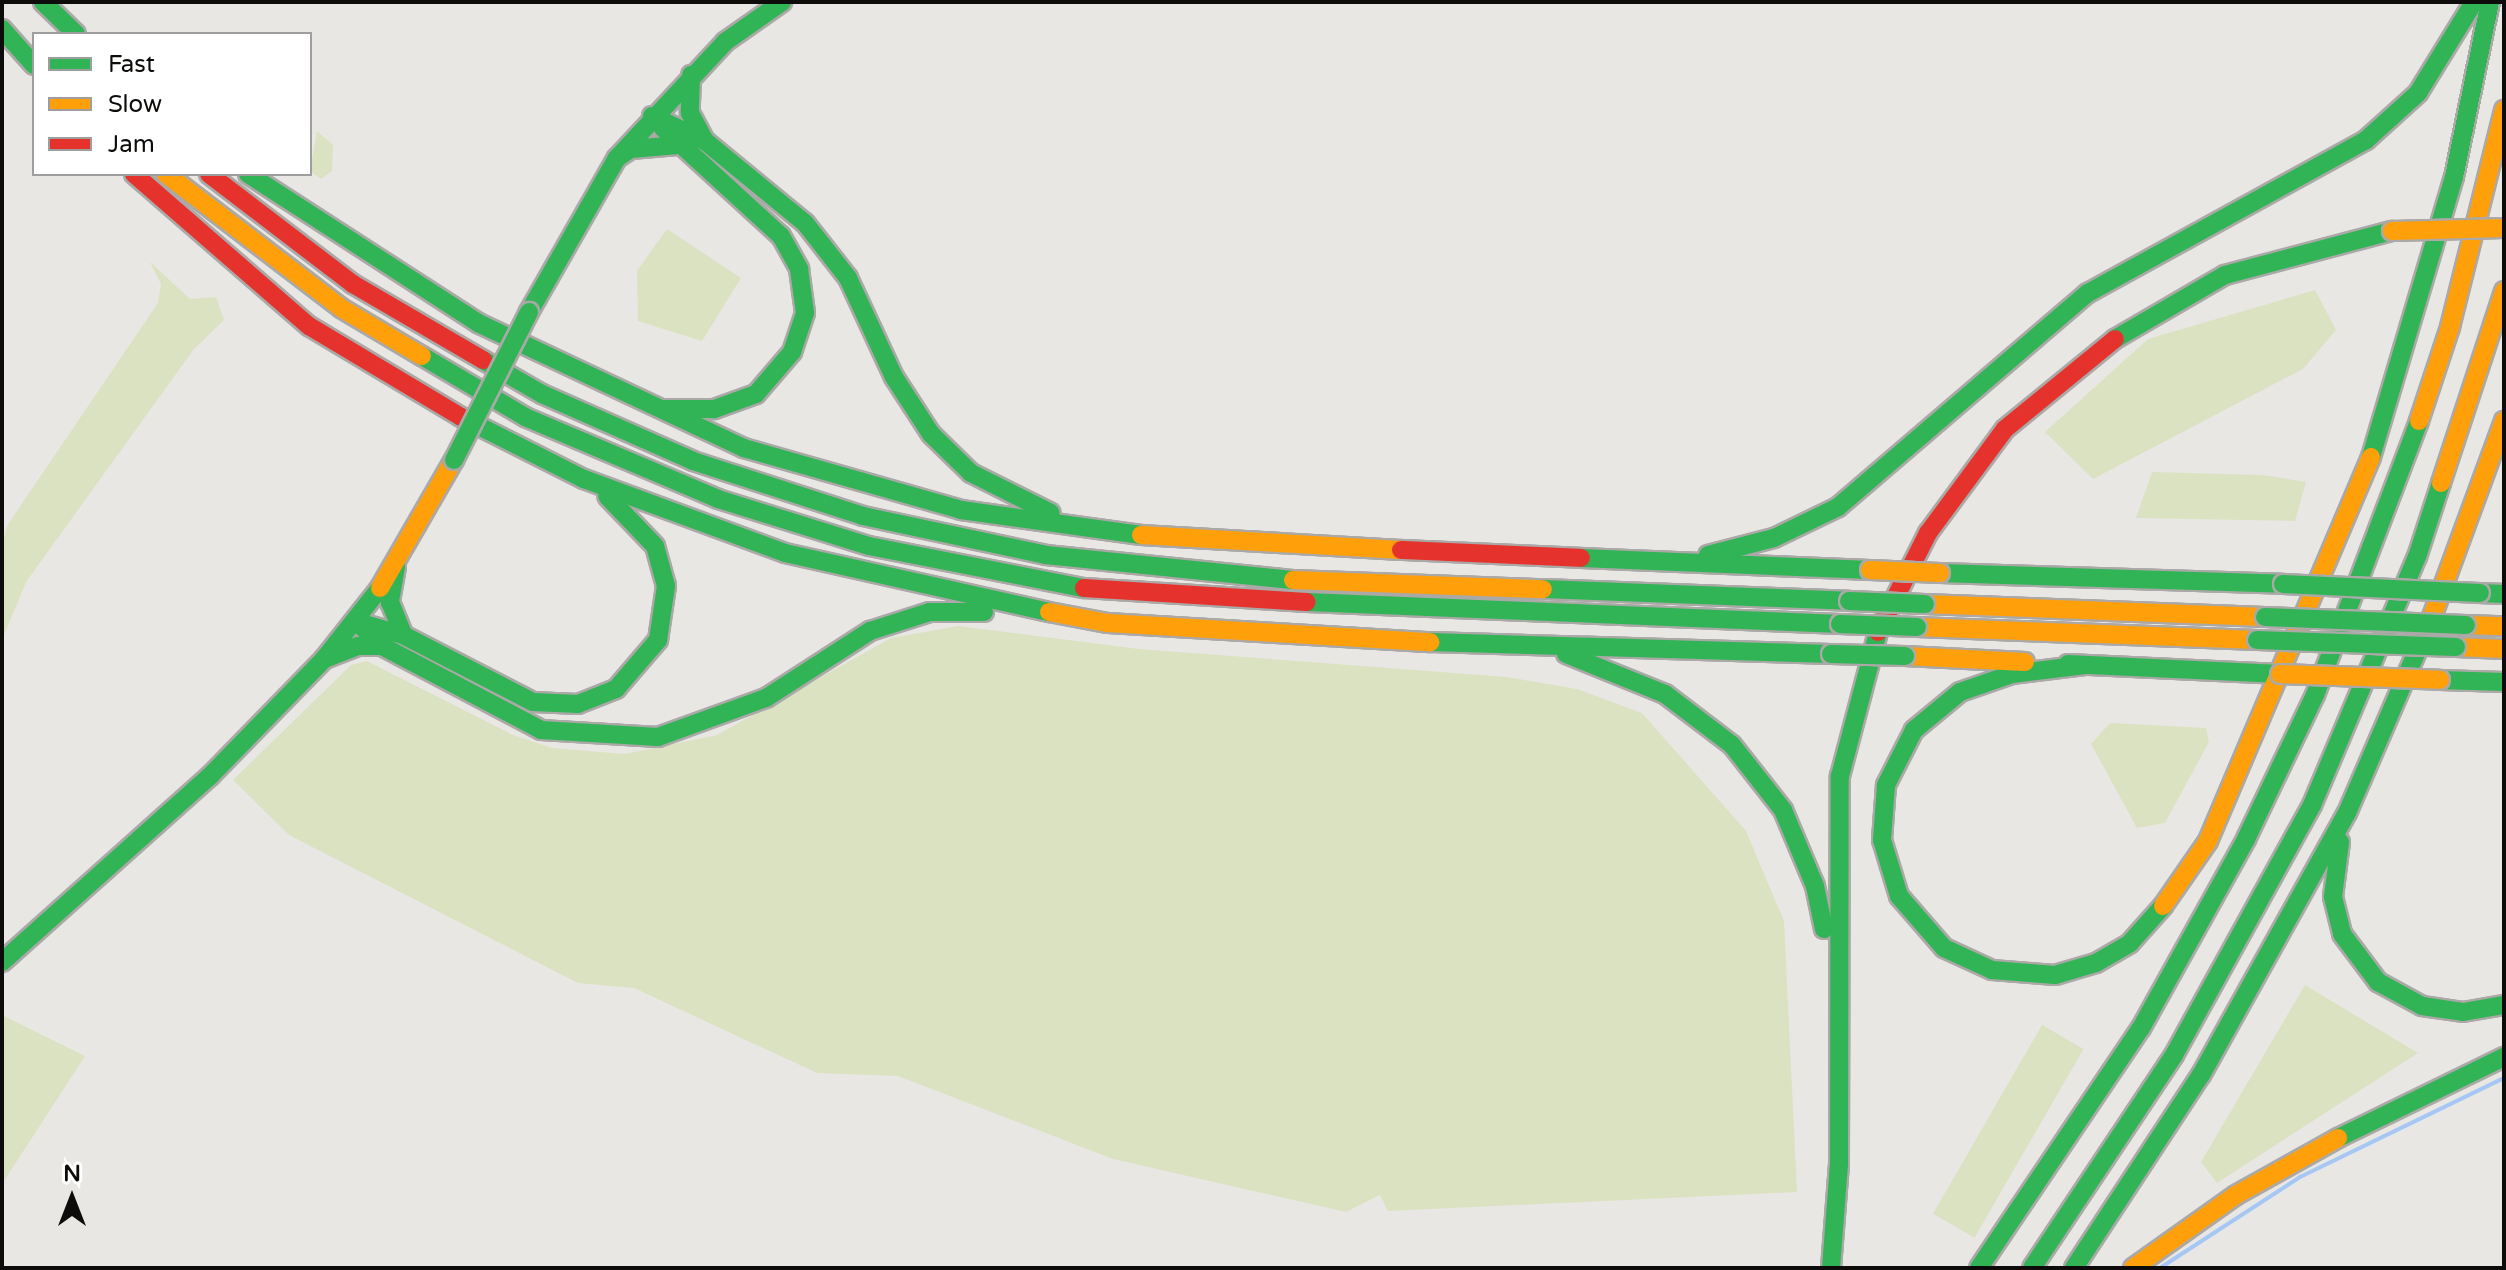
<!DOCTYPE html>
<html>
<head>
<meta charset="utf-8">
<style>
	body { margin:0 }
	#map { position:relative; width:2506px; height:1270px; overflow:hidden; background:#e9e7e4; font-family:"Varela Round",sans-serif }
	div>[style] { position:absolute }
	.green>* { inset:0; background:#dbe2c1; transform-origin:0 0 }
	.stream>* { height:4px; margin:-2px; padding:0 2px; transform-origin:2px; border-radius:2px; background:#a6c7f3 }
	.roads { filter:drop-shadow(2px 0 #aba9a7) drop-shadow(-2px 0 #aba9a7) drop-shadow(0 2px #aba9a7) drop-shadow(0 -2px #aba9a7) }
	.fast>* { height:18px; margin:-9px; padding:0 9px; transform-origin:9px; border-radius:9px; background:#30b455 }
	.slow>* { height:18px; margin:-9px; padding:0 9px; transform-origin:9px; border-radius:9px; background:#ff9f0a }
	.jam>* { height:18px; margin:-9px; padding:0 9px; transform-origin:9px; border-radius:9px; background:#e5322d }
	.bridges { filter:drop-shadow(2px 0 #aba9a7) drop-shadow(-2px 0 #aba9a7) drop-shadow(0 2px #aba9a7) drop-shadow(0 -2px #aba9a7) }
	.fast-bridge>* { height:18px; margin:-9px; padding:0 9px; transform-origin:9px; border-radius:9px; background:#30b455 }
	.slow-bridge>* { height:18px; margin:-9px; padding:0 9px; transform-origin:9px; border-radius:9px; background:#ff9f0a }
	span { translate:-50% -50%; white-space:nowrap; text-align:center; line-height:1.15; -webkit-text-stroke:6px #fff; paint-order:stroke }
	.frame { position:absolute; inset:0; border:4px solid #0d0c0a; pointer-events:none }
	.legend { position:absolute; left:32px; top:32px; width:280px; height:144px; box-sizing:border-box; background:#fff; border:2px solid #9e9e9d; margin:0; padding:10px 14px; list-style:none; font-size:24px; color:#0d0c0a }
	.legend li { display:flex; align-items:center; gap:16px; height:40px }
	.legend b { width:40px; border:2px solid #9e9e9d }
	.north { position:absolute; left:32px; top:1158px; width:80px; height:80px; -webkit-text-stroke:6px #fff; paint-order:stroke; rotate:0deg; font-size:22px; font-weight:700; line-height:32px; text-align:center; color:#0d0c0a }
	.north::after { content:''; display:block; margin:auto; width:28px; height:36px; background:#0d0c0a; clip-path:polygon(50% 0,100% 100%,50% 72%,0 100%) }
</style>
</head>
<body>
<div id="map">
	<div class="green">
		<div style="clip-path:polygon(317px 131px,333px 145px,332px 171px,321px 179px,310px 171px)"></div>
		<div style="clip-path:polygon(667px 229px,741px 278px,702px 341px,638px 321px,637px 271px)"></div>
		<div style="clip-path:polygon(150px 262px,190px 299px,216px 297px,224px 320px,194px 349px,26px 582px,4px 635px,2px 544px,8px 524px,158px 303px,161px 284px)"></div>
		<div style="clip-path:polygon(2315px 290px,2336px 330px,2303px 369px,2093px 479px,2045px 432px,2148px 339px)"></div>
		<div style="clip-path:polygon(2152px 472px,2263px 475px,2306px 482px,2295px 521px,2136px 518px)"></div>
		<div style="clip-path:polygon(958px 626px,1139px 649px,1507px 677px,1577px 689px,1642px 713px,1746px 831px,1784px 921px,1797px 1192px,1388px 1211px,1380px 1195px,1346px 1212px,1113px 1159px,898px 1076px,817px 1073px,634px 988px,578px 983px,289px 835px,233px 780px,351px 665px,367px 661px,513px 735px,552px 748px,625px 754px,717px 735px,891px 638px)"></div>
		<div style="clip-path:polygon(2110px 723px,2206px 728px,2209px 742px,2165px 823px,2137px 828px,2091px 744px)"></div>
		<div style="clip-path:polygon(2305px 985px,2418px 1053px,2217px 1183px,2201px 1162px)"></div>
		<div style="clip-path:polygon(2px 1015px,85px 1056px,2px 1184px)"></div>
		<div style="left:2042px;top:1025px;width:48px;height:218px;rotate:30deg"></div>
	</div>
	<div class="stream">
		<div style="left:2160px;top:1268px;width:167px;rotate:-33deg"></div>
		<div style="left:2300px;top:1177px;width:227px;rotate:-25.9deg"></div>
	</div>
	<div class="roads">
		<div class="fast">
			<div style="left:43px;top:2px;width:46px;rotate:44.1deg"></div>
			<div style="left:2px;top:29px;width:48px;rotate:48.4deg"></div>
			<div style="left:691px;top:75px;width:38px;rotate:92deg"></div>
			<div style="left:690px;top:113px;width:32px;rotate:62deg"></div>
			<div style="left:652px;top:116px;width:59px;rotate:25.3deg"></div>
			<div style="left:705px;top:141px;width:129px;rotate:39.4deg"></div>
			<div style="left:805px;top:223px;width:70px;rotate:52deg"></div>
			<div style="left:848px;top:278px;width:109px;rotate:65.1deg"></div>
			<div style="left:894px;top:377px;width:68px;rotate:57deg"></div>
			<div style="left:931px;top:434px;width:56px;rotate:44.3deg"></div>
			<div style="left:971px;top:473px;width:89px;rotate:26.6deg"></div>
			<div style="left:663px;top:128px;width:160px;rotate:42.5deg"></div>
			<div style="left:781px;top:236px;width:38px;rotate:61deg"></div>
			<div style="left:799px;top:269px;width:44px;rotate:82.2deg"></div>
			<div style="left:805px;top:313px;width:41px;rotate:108.4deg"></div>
			<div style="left:792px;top:352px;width:55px;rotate:130.6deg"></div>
			<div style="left:756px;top:394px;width:45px;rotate:160.3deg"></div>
			<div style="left:714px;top:409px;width:51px;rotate:180deg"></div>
			<div style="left:617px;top:158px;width:17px;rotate:-33deg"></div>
			<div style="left:631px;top:149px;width:47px;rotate:-4.9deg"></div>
			<div style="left:248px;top:174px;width:274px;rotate:32.9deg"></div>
			<div style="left:478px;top:323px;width:294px;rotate:25.2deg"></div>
			<div style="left:744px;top:448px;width:226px;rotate:15.9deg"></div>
			<div style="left:961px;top:510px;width:182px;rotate:7.9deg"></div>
			<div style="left:529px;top:312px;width:177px;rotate:-60.3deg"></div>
			<div style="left:617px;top:158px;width:158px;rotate:-47deg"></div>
			<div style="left:725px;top:42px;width:70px;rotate:-35.1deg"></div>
			<div style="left:2115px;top:339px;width:127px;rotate:-30.2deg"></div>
			<div style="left:2225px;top:275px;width:173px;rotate:-14.8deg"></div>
			<div style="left:422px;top:356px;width:120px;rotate:30.6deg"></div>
			<div style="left:525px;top:417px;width:210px;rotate:23deg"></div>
			<div style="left:718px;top:499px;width:158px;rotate:17.3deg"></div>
			<div style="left:869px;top:546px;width:219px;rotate:11.1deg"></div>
			<div style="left:483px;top:360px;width:68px;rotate:30deg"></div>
			<div style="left:542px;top:394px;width:165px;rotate:23.9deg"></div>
			<div style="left:693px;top:461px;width:179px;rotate:17.9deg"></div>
			<div style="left:863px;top:516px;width:187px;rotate:12deg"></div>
			<div style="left:1046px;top:555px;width:248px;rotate:5.8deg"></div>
			<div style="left:461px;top:417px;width:138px;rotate:26.8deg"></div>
			<div style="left:584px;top:479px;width:214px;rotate:20.2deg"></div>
			<div style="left:785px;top:553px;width:271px;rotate:12.6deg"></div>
			<div style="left:2371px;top:457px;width:292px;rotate:-73.5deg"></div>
			<div style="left:2454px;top:177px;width:179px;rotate:-78.4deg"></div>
			<div style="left:1708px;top:555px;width:68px;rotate:-14.4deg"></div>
			<div style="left:1774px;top:538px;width:71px;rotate:-25.8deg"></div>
			<div style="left:1838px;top:507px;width:329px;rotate:-40.6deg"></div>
			<div style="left:2088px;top:293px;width:317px;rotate:-28.8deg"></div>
			<div style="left:2366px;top:140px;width:70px;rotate:-42.1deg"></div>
			<div style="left:2418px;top:93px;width:107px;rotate:-58.4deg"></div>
			<div style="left:1581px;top:558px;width:289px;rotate:2.4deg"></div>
			<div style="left:396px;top:567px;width:36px;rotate:100deg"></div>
			<div style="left:390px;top:602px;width:35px;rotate:68deg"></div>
			<div style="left:1940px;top:573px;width:343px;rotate:1.8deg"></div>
			<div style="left:1543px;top:589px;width:306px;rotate:2.2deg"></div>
			<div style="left:2480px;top:593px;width:24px;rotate:2deg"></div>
			<div style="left:1307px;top:602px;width:533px;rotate:2.36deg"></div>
			<div style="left:357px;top:622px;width:35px;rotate:44deg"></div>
			<div style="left:382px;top:646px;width:180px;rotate:27.8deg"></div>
			<div style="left:541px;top:730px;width:117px;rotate:3.4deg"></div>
			<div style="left:658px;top:737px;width:115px;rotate:-19.9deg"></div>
			<div style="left:766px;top:698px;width:124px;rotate:-32.8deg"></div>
			<div style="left:870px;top:631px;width:63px;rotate:-17.6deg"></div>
			<div style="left:930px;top:612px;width:54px"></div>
			<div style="left:364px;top:624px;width:41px;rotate:15.8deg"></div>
			<div style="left:403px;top:635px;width:146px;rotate:27.3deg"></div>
			<div style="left:533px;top:702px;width:45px;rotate:2.5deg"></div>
			<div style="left:578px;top:704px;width:41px;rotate:-21.5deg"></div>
			<div style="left:616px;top:689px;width:65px;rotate:-49.4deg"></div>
			<div style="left:658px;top:640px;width:55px;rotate:-81.6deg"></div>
			<div style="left:666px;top:586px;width:41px;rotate:-105.4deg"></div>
			<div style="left:655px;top:546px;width:69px;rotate:-133.8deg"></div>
			<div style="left:1430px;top:642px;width:401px;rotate:1.7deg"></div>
			<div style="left:1566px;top:654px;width:107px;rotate:22deg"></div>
			<div style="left:1665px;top:694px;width:84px;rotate:37.3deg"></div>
			<div style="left:1732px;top:745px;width:83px;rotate:51.9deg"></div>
			<div style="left:1783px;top:810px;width:82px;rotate:67.2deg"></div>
			<div style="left:1815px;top:886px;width:44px;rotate:78.2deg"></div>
			<div style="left:324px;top:659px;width:36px;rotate:-21deg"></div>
			<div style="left:358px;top:646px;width:24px"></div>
			<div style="left:2068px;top:664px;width:212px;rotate:2.7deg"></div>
			<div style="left:2085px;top:665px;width:74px;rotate:173deg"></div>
			<div style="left:2012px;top:674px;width:55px;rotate:160.9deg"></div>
			<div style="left:1960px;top:692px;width:60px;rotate:140.4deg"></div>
			<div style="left:1914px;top:730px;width:62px;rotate:117deg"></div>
			<div style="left:1886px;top:785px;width:55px;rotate:94.2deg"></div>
			<div style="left:1882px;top:840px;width:59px;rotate:73.1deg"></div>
			<div style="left:1899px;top:896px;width:69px;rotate:49.1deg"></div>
			<div style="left:1944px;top:948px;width:53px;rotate:24.6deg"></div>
			<div style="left:1992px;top:970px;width:63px;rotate:4.5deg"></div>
			<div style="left:2055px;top:975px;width:43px;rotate:-16.3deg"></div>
			<div style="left:2096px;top:963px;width:39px;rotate:-30deg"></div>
			<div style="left:2130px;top:943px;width:50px;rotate:-48.3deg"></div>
			<div style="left:2440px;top:680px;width:64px;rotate:1.8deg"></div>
			<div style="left:2340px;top:842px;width:55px;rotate:97.3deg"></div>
			<div style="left:2333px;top:897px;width:38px;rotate:76deg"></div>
			<div style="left:2342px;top:934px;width:60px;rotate:53.1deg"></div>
			<div style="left:2378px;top:982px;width:50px;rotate:28.6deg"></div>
			<div style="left:2422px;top:1006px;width:41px;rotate:8.3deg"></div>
			<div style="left:2463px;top:1012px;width:42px;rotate:-9.7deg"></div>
			<div style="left:2px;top:962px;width:279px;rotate:-41.8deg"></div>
			<div style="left:210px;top:776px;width:163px;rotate:-45.7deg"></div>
			<div style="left:324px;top:659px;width:90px;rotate:-51.7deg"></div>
			<div style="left:2338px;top:1138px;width:185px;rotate:-26deg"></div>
			<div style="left:1831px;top:1268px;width:104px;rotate:-85.6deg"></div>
			<div style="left:1839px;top:1164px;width:388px;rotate:-89.9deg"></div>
			<div style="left:1840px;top:776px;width:149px;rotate:-75.2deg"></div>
			<div style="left:1979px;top:1268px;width:290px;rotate:-56deg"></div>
			<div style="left:2141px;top:1028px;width:216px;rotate:-60.9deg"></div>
			<div style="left:2246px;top:839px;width:160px;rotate:-64.4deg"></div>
			<div style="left:2315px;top:695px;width:293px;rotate:-69.2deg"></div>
			<div style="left:2032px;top:1268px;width:256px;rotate:-56.3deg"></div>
			<div style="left:2174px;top:1055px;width:286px;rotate:-61.1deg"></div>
			<div style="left:2312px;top:805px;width:269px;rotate:-67.1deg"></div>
			<div style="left:2417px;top:557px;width:78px;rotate:-72deg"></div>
			<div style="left:2074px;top:1268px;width:231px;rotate:-56.7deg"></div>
			<div style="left:2201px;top:1075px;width:300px;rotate:-60.9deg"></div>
			<div style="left:2347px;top:813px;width:217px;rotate:-66.6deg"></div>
		</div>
		<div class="slow">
			<div style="left:166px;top:174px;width:220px;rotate:37.4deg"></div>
			<div style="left:341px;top:308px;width:94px;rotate:30.7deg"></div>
			<div style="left:2419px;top:421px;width:99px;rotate:-71.7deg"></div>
			<div style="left:2450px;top:327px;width:224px;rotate:-76deg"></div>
			<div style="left:2441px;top:483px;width:202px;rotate:-71.8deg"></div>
			<div style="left:1141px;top:535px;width:260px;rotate:3.3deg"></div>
			<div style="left:1293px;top:580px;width:250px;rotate:2.1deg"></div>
			<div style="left:380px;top:588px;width:148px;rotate:-60deg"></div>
			<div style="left:1925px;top:604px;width:340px;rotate:2.2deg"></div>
			<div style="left:1049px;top:612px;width:60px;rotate:10.6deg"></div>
			<div style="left:1108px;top:623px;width:323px;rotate:3.4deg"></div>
			<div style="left:2433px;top:614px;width:206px;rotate:-69.8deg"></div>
			<div style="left:2466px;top:625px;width:38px;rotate:2deg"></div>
			<div style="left:1917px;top:627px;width:340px;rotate:2.2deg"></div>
			<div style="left:2456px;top:647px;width:48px;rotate:2.4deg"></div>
			<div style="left:1905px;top:656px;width:120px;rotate:2.9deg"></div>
			<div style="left:2163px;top:906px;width:79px;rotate:-55.3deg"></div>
			<div style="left:2208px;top:841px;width:417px;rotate:-67deg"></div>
			<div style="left:2133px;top:1268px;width:126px;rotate:-35.3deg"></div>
			<div style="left:2236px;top:1195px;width:117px;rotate:-29.2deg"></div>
		</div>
		<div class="jam">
			<div style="left:134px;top:174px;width:232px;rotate:41deg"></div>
			<div style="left:309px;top:326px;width:177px;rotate:30.9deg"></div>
			<div style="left:209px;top:174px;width:181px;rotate:37.4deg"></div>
			<div style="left:353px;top:284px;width:151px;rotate:30.3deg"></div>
			<div style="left:1401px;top:550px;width:180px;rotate:2.5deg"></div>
			<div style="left:1084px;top:588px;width:223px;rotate:3.6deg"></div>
			<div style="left:1878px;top:632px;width:111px;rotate:-63.2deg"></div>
			<div style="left:1928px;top:533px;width:129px;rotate:-53.5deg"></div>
			<div style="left:2005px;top:429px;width:142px;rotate:-39.3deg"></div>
		</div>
	</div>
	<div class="bridges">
		<div class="fast-bridge">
			<div style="left:454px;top:460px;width:166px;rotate:-63.1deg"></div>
			<div style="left:2283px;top:584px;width:197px;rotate:2.6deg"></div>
			<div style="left:1849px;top:601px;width:76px;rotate:2.3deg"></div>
			<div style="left:2265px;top:617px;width:201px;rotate:2.3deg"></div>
			<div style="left:1840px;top:624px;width:77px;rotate:2.2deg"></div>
			<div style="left:2257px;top:640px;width:199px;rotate:2deg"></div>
			<div style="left:1831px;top:654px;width:74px;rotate:1.5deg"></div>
		</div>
		<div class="slow-bridge">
			<div style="left:2392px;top:231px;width:112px;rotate:-1.5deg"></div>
			<div style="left:1870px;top:570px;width:70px;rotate:2.5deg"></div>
			<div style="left:2280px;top:674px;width:160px;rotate:2.1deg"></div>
		</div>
	</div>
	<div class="frame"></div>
	<ul class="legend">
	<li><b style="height:10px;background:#30b455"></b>Fast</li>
	<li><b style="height:10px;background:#ff9f0a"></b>Slow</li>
	<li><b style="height:10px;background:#e5322d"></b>Jam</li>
	</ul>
	<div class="north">N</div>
</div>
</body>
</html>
